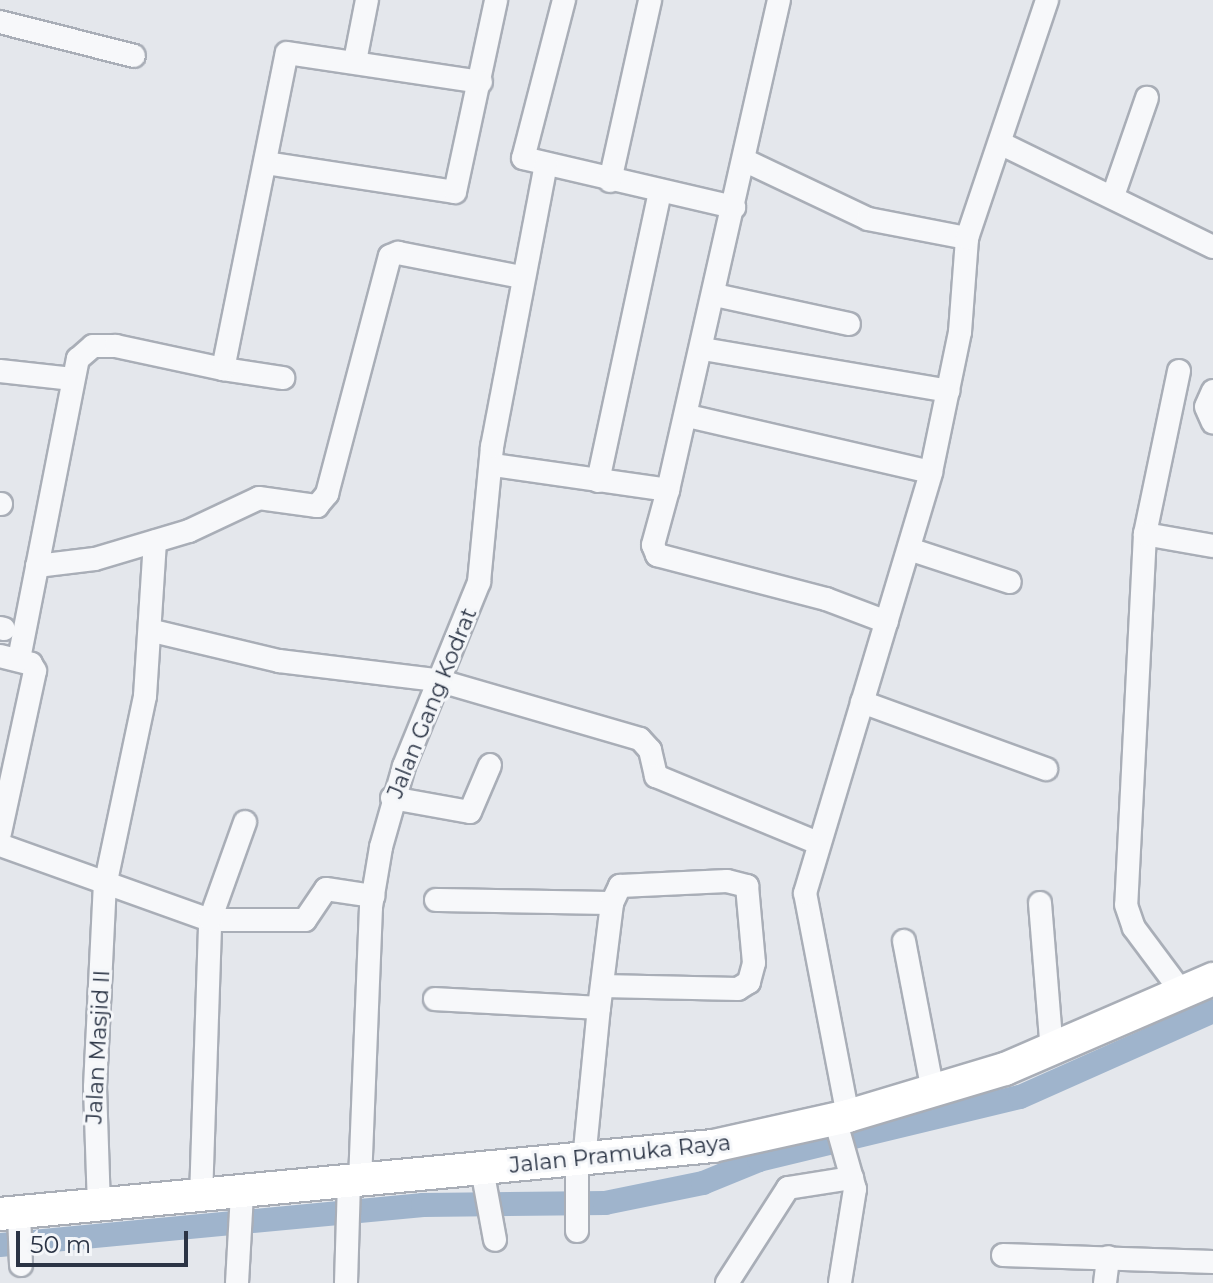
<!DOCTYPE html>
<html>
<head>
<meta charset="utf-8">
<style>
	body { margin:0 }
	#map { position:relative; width:1213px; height:1283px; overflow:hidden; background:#e4e7ec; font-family:Montserrat,sans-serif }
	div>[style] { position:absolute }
	.canal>* { height:24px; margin:-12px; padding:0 12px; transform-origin:12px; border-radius:12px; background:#9fb4cc }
	.roads { filter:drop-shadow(2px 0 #a9aeb7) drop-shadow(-2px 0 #a9aeb7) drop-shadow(0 2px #a9aeb7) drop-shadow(0 -2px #a9aeb7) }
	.street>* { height:22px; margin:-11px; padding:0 11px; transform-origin:11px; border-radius:11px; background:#f7f8fa }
	.secondary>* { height:32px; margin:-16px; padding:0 16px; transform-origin:16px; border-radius:16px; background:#fff }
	span { translate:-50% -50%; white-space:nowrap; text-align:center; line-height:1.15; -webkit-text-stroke:6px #f4f6f9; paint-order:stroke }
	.street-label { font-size:22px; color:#2b3445 }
	.scale { position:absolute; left:16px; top:1231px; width:172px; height:36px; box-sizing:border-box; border:4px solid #2b3445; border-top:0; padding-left:10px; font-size:24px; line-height:28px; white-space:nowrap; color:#2b3445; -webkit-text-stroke:6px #f4f6f9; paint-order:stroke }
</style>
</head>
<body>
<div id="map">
	<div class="canal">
		<div style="left:0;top:1245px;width:425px;rotate:-5.4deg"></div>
		<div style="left:423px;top:1205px;width:182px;rotate:-0.6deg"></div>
		<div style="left:605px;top:1203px;width:100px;rotate:-11.5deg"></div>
		<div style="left:703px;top:1183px;width:61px;rotate:-22.3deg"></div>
		<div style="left:759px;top:1160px;width:268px;rotate:-13.6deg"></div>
		<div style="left:1020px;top:1097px;width:211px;rotate:-24deg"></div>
	</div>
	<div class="roads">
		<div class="street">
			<div style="left:564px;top:0;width:163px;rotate:104.5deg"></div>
			<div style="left:523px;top:158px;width:217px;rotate:13.1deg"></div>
			<div style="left:0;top:22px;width:138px;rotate:14.2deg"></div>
			<div style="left:355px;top:61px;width:62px;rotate:-78.9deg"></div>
			<div style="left:1002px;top:144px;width:235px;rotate:26deg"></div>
			<div style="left:746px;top:161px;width:135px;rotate:25.4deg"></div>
			<div style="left:868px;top:219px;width:101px;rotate:10.9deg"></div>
			<div style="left:266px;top:163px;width:191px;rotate:8.7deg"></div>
			<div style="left:455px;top:192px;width:196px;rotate:-77.9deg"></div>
			<div style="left:610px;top:181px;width:185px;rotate:-77.5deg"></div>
			<div style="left:1113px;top:196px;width:104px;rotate:-70.9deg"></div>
			<div style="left:715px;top:295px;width:137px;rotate:12.2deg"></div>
			<div style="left:703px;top:349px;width:249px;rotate:9.7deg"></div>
			<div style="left:223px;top:369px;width:61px;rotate:8.5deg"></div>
			<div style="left:0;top:371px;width:73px;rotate:6.3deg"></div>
			<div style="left:1179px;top:371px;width:167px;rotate:101.8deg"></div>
			<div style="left:1145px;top:534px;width:371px;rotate:92.9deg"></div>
			<div style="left:1126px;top:905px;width:24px;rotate:71deg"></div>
			<div style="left:1134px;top:928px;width:84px;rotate:53.3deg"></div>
			<div style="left:1213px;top:391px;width:17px;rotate:114deg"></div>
			<div style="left:1206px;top:407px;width:17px;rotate:66deg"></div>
			<div style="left:688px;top:416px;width:249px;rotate:13deg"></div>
			<div style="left:493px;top:465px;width:177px;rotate:8.1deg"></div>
			<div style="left:668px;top:490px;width:502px;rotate:-77.24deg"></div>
			<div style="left:598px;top:481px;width:297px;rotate:-77.9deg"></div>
			<div style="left:668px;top:490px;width:57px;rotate:105.3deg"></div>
			<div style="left:653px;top:545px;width:11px;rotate:68deg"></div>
			<div style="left:657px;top:555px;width:175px;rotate:14.6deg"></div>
			<div style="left:826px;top:599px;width:65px;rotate:20.7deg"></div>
			<div style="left:0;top:504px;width:1px"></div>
			<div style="left:1145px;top:534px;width:69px;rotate:10deg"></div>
			<div style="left:909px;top:549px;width:106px;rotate:18.1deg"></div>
			<div style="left:37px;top:566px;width:58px;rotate:-6.9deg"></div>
			<div style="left:95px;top:559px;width:98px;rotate:-16.6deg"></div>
			<div style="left:189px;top:531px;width:77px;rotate:-25.2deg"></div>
			<div style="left:259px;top:498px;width:59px;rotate:7.9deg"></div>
			<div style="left:317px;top:506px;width:16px;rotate:-50deg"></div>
			<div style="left:327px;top:494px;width:246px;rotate:-75.2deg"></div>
			<div style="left:390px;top:256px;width:9px;rotate:-21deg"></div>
			<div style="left:398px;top:253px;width:125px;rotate:11deg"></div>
			<div style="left:0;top:628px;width:4px;rotate:14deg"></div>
			<div style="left:153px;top:631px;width:130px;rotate:13.4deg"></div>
			<div style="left:279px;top:661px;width:159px;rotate:6.9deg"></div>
			<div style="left:437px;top:680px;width:211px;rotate:16.2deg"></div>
			<div style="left:640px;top:739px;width:15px;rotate:48deg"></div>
			<div style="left:650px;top:750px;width:27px;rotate:77deg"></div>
			<div style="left:656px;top:776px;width:175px;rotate:22.5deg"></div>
			<div style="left:0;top:656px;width:32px;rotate:14deg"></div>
			<div style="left:31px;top:664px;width:8px;rotate:60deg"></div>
			<div style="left:35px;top:671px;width:166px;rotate:102.2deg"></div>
			<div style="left:19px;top:659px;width:306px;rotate:-78.9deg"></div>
			<div style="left:78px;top:359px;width:20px;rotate:-41deg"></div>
			<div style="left:93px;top:346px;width:23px"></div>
			<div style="left:116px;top:346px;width:109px;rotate:12.1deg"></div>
			<div style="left:223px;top:369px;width:322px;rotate:-78.6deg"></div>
			<div style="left:287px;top:53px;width:196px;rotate:8.5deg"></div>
			<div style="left:862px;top:702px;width:196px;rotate:20deg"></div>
			<div style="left:392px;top:798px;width:79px;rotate:10.2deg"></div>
			<div style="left:470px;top:812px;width:51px;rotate:-66.9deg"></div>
			<div style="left:0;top:845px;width:223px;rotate:19.7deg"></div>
			<div style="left:210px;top:920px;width:95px"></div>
			<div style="left:305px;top:920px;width:37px;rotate:-56deg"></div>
			<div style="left:326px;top:889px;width:48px;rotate:8.5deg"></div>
			<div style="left:436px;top:900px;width:176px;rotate:1deg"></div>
			<div style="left:1040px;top:903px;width:148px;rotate:85.4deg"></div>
			<div style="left:904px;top:941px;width:153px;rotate:79.1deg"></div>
			<div style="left:435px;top:999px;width:164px;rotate:3.1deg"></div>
			<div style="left:848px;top:1116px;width:227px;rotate:-100.9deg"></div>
			<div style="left:805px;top:893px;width:439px;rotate:-73.3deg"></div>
			<div style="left:931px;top:472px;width:143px;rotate:-78.3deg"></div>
			<div style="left:960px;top:332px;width:94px;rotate:-85.7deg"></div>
			<div style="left:967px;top:238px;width:251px;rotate:-71.4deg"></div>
			<div style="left:835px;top:1119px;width:73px;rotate:74.1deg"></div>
			<div style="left:855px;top:1189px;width:95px;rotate:99.1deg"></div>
			<div style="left:584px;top:1160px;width:153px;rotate:-84.4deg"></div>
			<div style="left:599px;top:1008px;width:106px;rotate:-82.9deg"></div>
			<div style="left:612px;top:903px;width:19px;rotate:-65deg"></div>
			<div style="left:620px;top:886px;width:107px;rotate:-2.7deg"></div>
			<div style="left:727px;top:881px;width:21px;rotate:14deg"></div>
			<div style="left:747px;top:886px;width:77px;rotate:84.8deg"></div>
			<div style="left:754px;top:963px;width:20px;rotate:105deg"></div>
			<div style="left:749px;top:982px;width:13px;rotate:148deg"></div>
			<div style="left:738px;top:989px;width:136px;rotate:-178.7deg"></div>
			<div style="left:482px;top:1169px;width:72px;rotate:79.6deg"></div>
			<div style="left:360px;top:1181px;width:274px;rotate:-87.7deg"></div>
			<div style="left:371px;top:907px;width:61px;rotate:-80.5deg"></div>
			<div style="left:381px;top:847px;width:84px;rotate:-74.1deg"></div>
			<div style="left:404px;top:766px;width:199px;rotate:-67.8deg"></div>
			<div style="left:479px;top:582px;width:136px;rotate:-84.5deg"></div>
			<div style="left:492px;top:447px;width:288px;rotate:-79.2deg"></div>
			<div style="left:201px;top:1198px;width:278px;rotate:-88.1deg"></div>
			<div style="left:210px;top:920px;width:104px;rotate:-70.3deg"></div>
			<div style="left:99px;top:1207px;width:120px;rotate:-91.9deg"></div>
			<div style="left:95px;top:1087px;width:201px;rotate:-87.2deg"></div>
			<div style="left:105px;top:886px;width:194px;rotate:-78.1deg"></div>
			<div style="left:145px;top:696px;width:155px;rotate:-86.3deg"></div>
			<div style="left:19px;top:1213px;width:52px;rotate:87.8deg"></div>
			<div style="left:577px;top:1231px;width:70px;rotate:-90deg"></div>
			<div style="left:1003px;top:1255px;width:210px;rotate:1.9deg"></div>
			<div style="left:237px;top:1283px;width:90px;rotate:-86.8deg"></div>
			<div style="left:346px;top:1283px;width:102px;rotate:-88.3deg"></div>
			<div style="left:727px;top:1283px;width:113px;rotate:-57.3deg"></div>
			<div style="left:788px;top:1188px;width:65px;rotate:-8.9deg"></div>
			<div style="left:1105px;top:1283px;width:26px;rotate:-83deg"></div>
		</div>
		<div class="secondary">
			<div style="left:0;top:1214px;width:716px;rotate:-5.45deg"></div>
			<div style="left:713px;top:1146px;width:138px;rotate:-12.5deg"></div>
			<div style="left:848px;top:1116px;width:164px;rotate:-16.7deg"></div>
			<div style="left:1005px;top:1069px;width:227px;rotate:-23.4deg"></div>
		</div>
	</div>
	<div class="street-label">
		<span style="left:432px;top:703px;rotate:-68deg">Jalan Gang Kodrat</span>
		<span style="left:98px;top:1047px;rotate:-87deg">Jalan Masjid II</span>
		<span style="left:620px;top:1154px;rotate:-6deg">Jalan Pramuka Raya</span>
	</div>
	<div class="scale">50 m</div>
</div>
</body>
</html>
